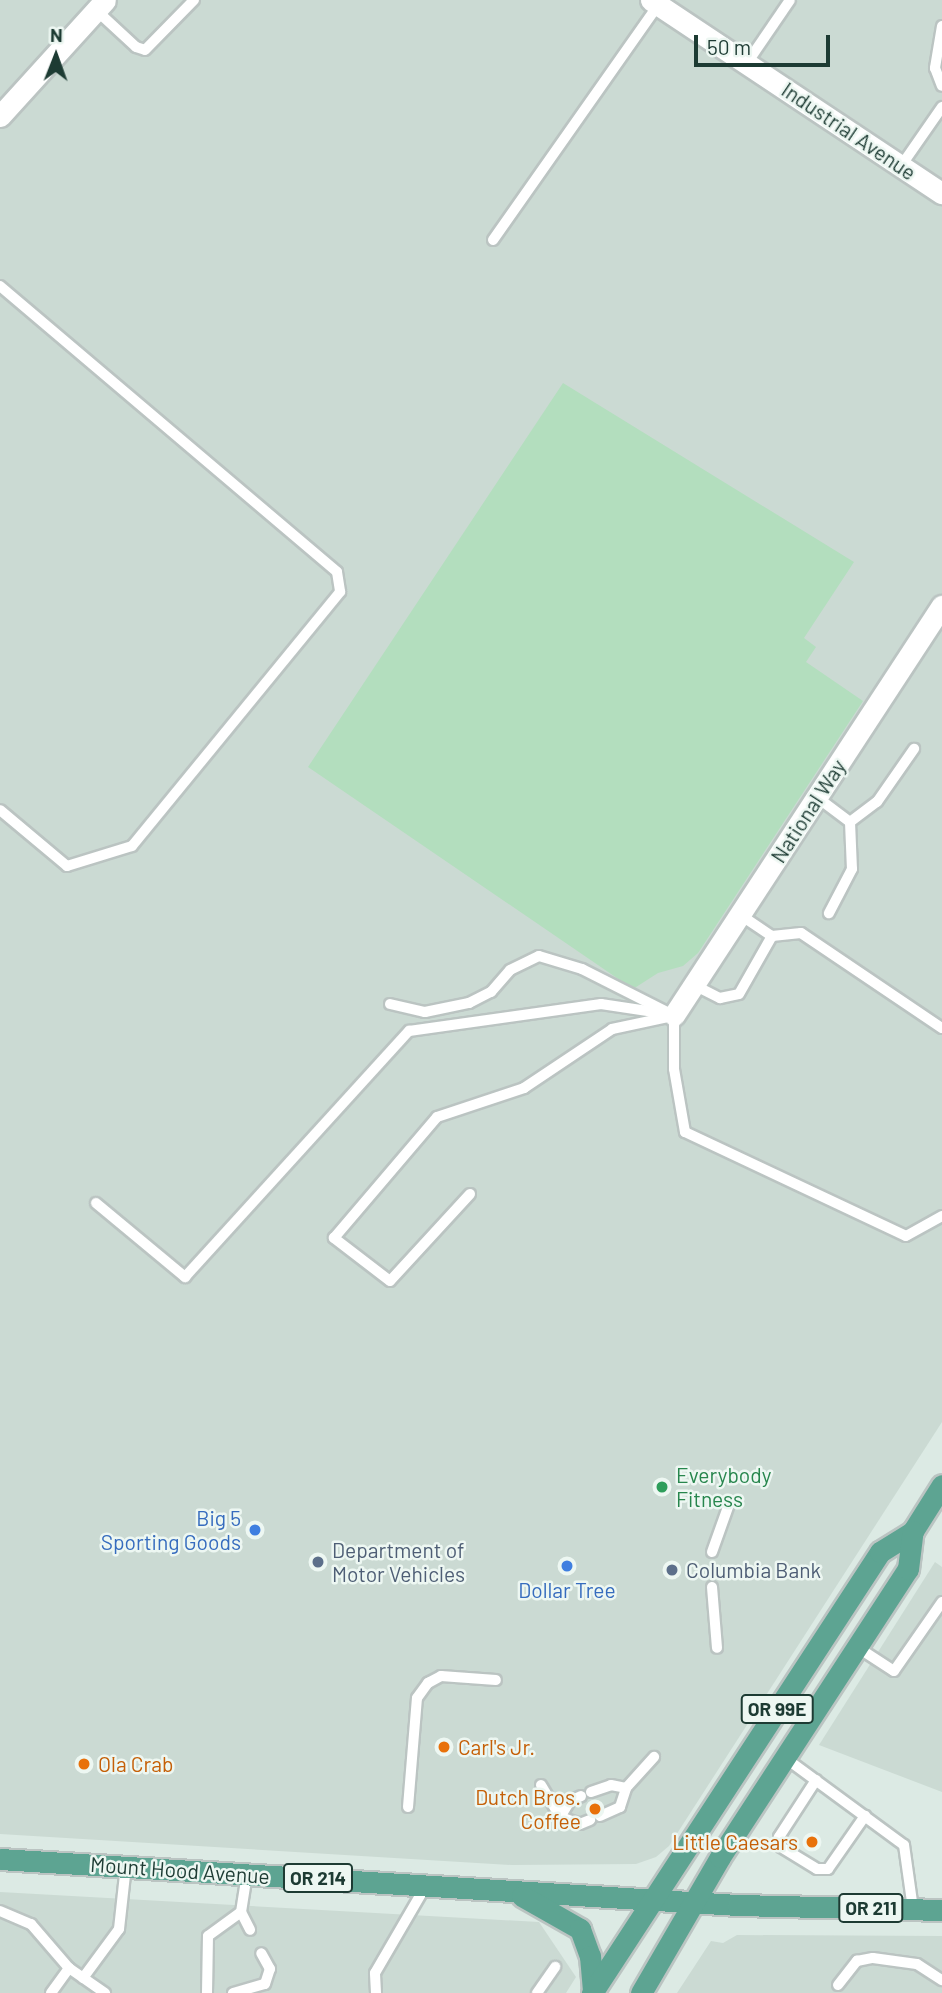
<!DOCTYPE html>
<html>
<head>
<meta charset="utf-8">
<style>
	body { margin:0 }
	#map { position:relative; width:942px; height:1993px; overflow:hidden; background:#dceae4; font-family:Barlow,sans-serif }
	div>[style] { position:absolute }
	.built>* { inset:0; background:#cbdad3 }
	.green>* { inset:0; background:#b3debe }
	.roads { filter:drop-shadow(2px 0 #bbc4c2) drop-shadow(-2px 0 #bbc4c2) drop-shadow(0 2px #bbc4c2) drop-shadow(0 -2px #bbc4c2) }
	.service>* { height:10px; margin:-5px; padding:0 5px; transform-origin:5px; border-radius:5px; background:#fff }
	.minor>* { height:21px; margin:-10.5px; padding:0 10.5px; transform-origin:10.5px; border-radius:10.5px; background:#fff }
	.tertiary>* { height:21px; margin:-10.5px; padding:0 10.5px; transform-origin:10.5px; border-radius:10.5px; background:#fff }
	.primary>* { height:21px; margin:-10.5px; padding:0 10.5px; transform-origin:10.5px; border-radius:10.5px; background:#5da492 }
	.dots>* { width:19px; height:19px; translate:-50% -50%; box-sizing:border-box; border:4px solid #edf7f2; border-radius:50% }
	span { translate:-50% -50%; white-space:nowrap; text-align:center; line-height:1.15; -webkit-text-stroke:5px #edf7f2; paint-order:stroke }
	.shield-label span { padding:2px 5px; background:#edf7f2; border:2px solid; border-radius:5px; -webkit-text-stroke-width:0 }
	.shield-label { font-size:19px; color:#1d3b33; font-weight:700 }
	.street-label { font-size:21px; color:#1d3b33 }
	.leisure-label { font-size:21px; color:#27864d }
	.left { translate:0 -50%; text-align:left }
	.shop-label { font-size:21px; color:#366cbe }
	.right { translate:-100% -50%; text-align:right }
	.service-label { font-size:21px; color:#4e5e75 }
	.food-label { font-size:21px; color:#c56008 }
	.north { position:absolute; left:21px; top:21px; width:70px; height:70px; -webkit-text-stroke:5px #edf7f2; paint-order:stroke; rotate:1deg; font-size:19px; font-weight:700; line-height:28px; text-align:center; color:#1d3b33 }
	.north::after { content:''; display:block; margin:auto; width:24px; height:32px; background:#1d3b33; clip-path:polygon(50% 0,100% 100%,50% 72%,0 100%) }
	.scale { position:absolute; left:694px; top:35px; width:136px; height:32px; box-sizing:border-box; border:4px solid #1d3b33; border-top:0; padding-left:9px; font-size:21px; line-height:24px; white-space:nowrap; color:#1d3b33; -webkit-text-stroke:5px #edf7f2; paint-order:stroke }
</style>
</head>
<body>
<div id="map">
	<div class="built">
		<div style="clip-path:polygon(0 0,942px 0,942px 1422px,669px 1846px,656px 1857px,636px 1864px,512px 1865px,0 1834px)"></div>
		<div style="clip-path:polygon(935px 1562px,942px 1567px,942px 1792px,819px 1745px)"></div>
		<div style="clip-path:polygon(0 1892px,539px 1922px,576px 1977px,566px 1993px,0 1993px)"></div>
		<div style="clip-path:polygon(737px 1935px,942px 1936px,942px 1993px,677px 1993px,711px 1941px,723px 1943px)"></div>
	</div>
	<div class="green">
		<div style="clip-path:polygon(563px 383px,854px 562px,804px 638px,816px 647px,806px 662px,863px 701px,698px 953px,683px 966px,658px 973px,633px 989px,308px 767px)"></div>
	</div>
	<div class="roads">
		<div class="service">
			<div style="left:96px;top:10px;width:54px;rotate:42.8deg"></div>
			<div style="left:136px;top:47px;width:9px;rotate:18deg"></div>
			<div style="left:145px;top:50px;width:70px;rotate:-45.6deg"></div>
			<div style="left:942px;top:26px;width:43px;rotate:99.5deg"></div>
			<div style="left:935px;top:68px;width:19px;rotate:69deg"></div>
			<div style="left:747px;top:63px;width:76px;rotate:-55.7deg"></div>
			<div style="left:901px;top:166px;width:72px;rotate:-55.2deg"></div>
			<div style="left:493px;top:240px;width:287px;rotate:-54.9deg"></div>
			<div style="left:0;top:286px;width:442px;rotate:40.3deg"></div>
			<div style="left:337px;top:572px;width:20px;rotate:81deg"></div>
			<div style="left:340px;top:592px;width:328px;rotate:129.3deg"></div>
			<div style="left:132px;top:846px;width:68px;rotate:162.9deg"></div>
			<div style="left:67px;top:866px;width:87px;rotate:-140.1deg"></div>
			<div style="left:818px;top:798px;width:40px;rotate:37deg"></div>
			<div style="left:850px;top:822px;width:47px;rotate:87.6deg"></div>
			<div style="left:852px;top:869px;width:50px;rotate:117.6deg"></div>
			<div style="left:850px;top:822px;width:34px;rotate:-37deg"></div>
			<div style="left:877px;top:802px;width:65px;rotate:-55.1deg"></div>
			<div style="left:739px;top:914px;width:40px;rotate:34deg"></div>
			<div style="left:772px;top:936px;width:29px;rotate:-6deg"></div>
			<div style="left:801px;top:933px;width:170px;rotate:34deg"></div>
			<div style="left:694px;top:985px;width:29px;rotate:27deg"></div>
			<div style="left:720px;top:998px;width:19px;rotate:-12deg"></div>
			<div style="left:739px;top:994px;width:67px;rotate:-60.4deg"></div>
			<div style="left:390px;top:1004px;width:36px;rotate:13deg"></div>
			<div style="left:425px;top:1012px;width:45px;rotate:-11.6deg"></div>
			<div style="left:469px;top:1003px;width:25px;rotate:-27deg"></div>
			<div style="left:491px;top:992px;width:29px;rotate:-49deg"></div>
			<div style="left:510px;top:970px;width:32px;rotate:-26deg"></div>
			<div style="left:539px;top:956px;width:45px;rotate:16.8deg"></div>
			<div style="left:582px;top:969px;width:93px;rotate:26.8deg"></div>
			<div style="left:674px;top:1015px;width:54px;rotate:90deg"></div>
			<div style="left:674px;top:1069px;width:64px;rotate:80.1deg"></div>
			<div style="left:685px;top:1132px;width:244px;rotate:25.2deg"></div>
			<div style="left:906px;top:1236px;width:41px;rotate:-29.1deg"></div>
			<div style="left:470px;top:1194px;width:118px;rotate:132.6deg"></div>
			<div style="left:390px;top:1281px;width:71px;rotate:-142.5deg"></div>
			<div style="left:334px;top:1238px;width:159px;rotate:-49.6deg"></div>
			<div style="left:437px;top:1117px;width:92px;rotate:-18.4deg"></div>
			<div style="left:524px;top:1088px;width:106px;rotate:-33.8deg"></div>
			<div style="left:612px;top:1029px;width:57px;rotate:-12.1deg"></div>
			<div style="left:96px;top:1203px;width:116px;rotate:39.7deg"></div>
			<div style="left:185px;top:1277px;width:333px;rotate:-47.7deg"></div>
			<div style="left:409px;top:1031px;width:194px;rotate:-8deg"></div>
			<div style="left:601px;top:1004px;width:74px;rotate:8.6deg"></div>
			<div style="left:712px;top:1552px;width:48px;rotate:-70.4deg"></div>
			<div style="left:712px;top:1587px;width:61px;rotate:85.3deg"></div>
			<div style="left:857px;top:1647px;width:44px;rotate:33deg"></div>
			<div style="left:894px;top:1671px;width:84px;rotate:-55.2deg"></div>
			<div style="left:784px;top:1757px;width:149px;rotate:36.3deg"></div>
			<div style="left:904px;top:1845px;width:65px;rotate:82deg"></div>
			<div style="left:816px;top:1780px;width:68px;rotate:123deg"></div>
			<div style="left:779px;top:1837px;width:10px;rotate:79deg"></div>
			<div style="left:781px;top:1847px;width:42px;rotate:31.4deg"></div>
			<div style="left:817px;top:1869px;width:11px"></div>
			<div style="left:828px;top:1869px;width:65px;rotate:-55.1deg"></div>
			<div style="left:541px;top:1785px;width:37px;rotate:59deg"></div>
			<div style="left:560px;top:1817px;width:21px;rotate:19deg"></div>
			<div style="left:580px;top:1824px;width:11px;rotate:-22deg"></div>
			<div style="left:591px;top:1792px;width:21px;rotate:-19deg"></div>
			<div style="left:611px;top:1785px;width:15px;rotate:11deg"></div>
			<div style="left:626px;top:1788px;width:42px;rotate:-47.9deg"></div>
			<div style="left:408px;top:1807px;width:109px;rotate:-85.3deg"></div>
			<div style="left:417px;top:1698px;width:19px;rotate:-54deg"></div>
			<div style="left:428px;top:1683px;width:15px;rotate:-28deg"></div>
			<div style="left:441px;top:1676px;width:55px;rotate:4.2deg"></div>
			<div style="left:600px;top:1816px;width:22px;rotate:-24deg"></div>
			<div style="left:620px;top:1807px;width:20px;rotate:-72deg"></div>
			<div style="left:560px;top:1817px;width:19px;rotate:-58deg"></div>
			<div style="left:570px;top:1801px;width:12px;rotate:-24deg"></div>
			<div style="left:0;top:1911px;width:34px;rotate:23deg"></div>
			<div style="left:31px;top:1924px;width:58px;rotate:49.2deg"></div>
			<div style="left:69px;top:1968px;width:44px;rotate:34.8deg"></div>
			<div style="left:241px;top:1912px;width:20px;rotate:63deg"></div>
			<div style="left:83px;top:1978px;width:61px;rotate:-53.7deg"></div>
			<div style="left:119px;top:1929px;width:63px;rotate:-83.7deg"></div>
			<div style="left:838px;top:1985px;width:31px;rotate:-52deg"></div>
			<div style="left:857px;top:1961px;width:16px;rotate:-11deg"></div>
			<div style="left:873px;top:1958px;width:44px;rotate:7.8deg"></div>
			<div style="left:917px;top:1964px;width:30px;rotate:33deg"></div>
			<div style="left:51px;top:1993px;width:31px;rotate:-54deg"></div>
			<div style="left:207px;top:1993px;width:57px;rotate:-89deg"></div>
			<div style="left:208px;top:1936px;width:41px;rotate:-36deg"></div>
			<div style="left:241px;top:1912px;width:38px;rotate:-81deg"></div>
			<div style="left:233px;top:1993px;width:33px;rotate:-16deg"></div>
			<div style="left:265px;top:1984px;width:16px;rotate:-72deg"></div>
			<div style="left:270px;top:1969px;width:18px;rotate:-119deg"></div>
			<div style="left:376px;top:1993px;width:20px;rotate:-93deg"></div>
			<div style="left:375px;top:1973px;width:99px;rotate:-59.8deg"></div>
			<div style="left:537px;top:1993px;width:32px;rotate:-55deg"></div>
		</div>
		<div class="minor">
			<div style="left:674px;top:1015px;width:489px;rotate:-56.8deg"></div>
		</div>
		<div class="tertiary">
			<div style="left:651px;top:0;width:349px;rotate:33.6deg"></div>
			<div style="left:0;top:116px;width:156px;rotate:-47.8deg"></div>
		</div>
		<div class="primary">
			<div style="left:0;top:1859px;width:739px;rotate:3.57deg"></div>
			<div style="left:738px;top:1905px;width:204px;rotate:1.4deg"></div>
			<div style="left:522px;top:1896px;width:67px;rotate:29.6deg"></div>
			<div style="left:580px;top:1929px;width:29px;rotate:70deg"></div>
			<div style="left:590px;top:1956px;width:36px;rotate:85deg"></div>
			<div style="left:592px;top:1993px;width:527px;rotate:-56.85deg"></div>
			<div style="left:880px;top:1552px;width:39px;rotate:-32deg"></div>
			<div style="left:913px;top:1531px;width:54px;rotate:-57.8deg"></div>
			<div style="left:641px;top:1993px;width:157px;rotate:-59.8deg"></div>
			<div style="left:720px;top:1857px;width:344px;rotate:-56.9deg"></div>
			<div style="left:908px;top:1569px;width:38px;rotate:-83deg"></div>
		</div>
	</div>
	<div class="dots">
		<div style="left:662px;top:1487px;background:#2e9e5b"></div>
		<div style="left:255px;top:1530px;background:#3f7fe0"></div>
		<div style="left:318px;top:1562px;background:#5c6f8a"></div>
		<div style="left:567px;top:1566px;background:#3f7fe0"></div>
		<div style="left:672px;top:1570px;background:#5c6f8a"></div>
		<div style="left:444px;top:1747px;background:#e8710a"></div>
		<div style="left:84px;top:1764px;background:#e8710a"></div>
		<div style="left:595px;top:1809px;background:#e8710a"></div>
		<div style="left:812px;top:1842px;background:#e8710a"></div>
	</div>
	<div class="shield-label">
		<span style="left:777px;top:1709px">OR 99E</span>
		<span style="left:318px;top:1878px">OR 214</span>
		<span style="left:871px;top:1908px">OR 211</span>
	</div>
	<div class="street-label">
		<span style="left:849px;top:131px;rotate:34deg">Industrial Avenue</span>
		<span style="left:808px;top:811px;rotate:-57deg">National Way</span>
		<span style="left:180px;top:1870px;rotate:4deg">Mount Hood Avenue</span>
	</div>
	<div class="leisure-label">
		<span class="left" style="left:676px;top:1487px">Everybody<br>Fitness</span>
	</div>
	<div class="shop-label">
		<span class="right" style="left:241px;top:1530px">Big 5<br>Sporting Goods</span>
		<span style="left:567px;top:1590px">Dollar Tree</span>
	</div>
	<div class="service-label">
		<span class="left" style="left:332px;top:1562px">Department of<br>Motor Vehicles</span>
		<span class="left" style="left:686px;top:1570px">Columbia Bank</span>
	</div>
	<div class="food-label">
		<span class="left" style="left:458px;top:1747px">Carl's Jr.</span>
		<span class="left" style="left:98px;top:1764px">Ola Crab</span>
		<span class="right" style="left:581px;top:1809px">Dutch Bros.<br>Coffee</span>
		<span class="right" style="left:798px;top:1842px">Little Caesars</span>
	</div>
	<div class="north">N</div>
	<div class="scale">50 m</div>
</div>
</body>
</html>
